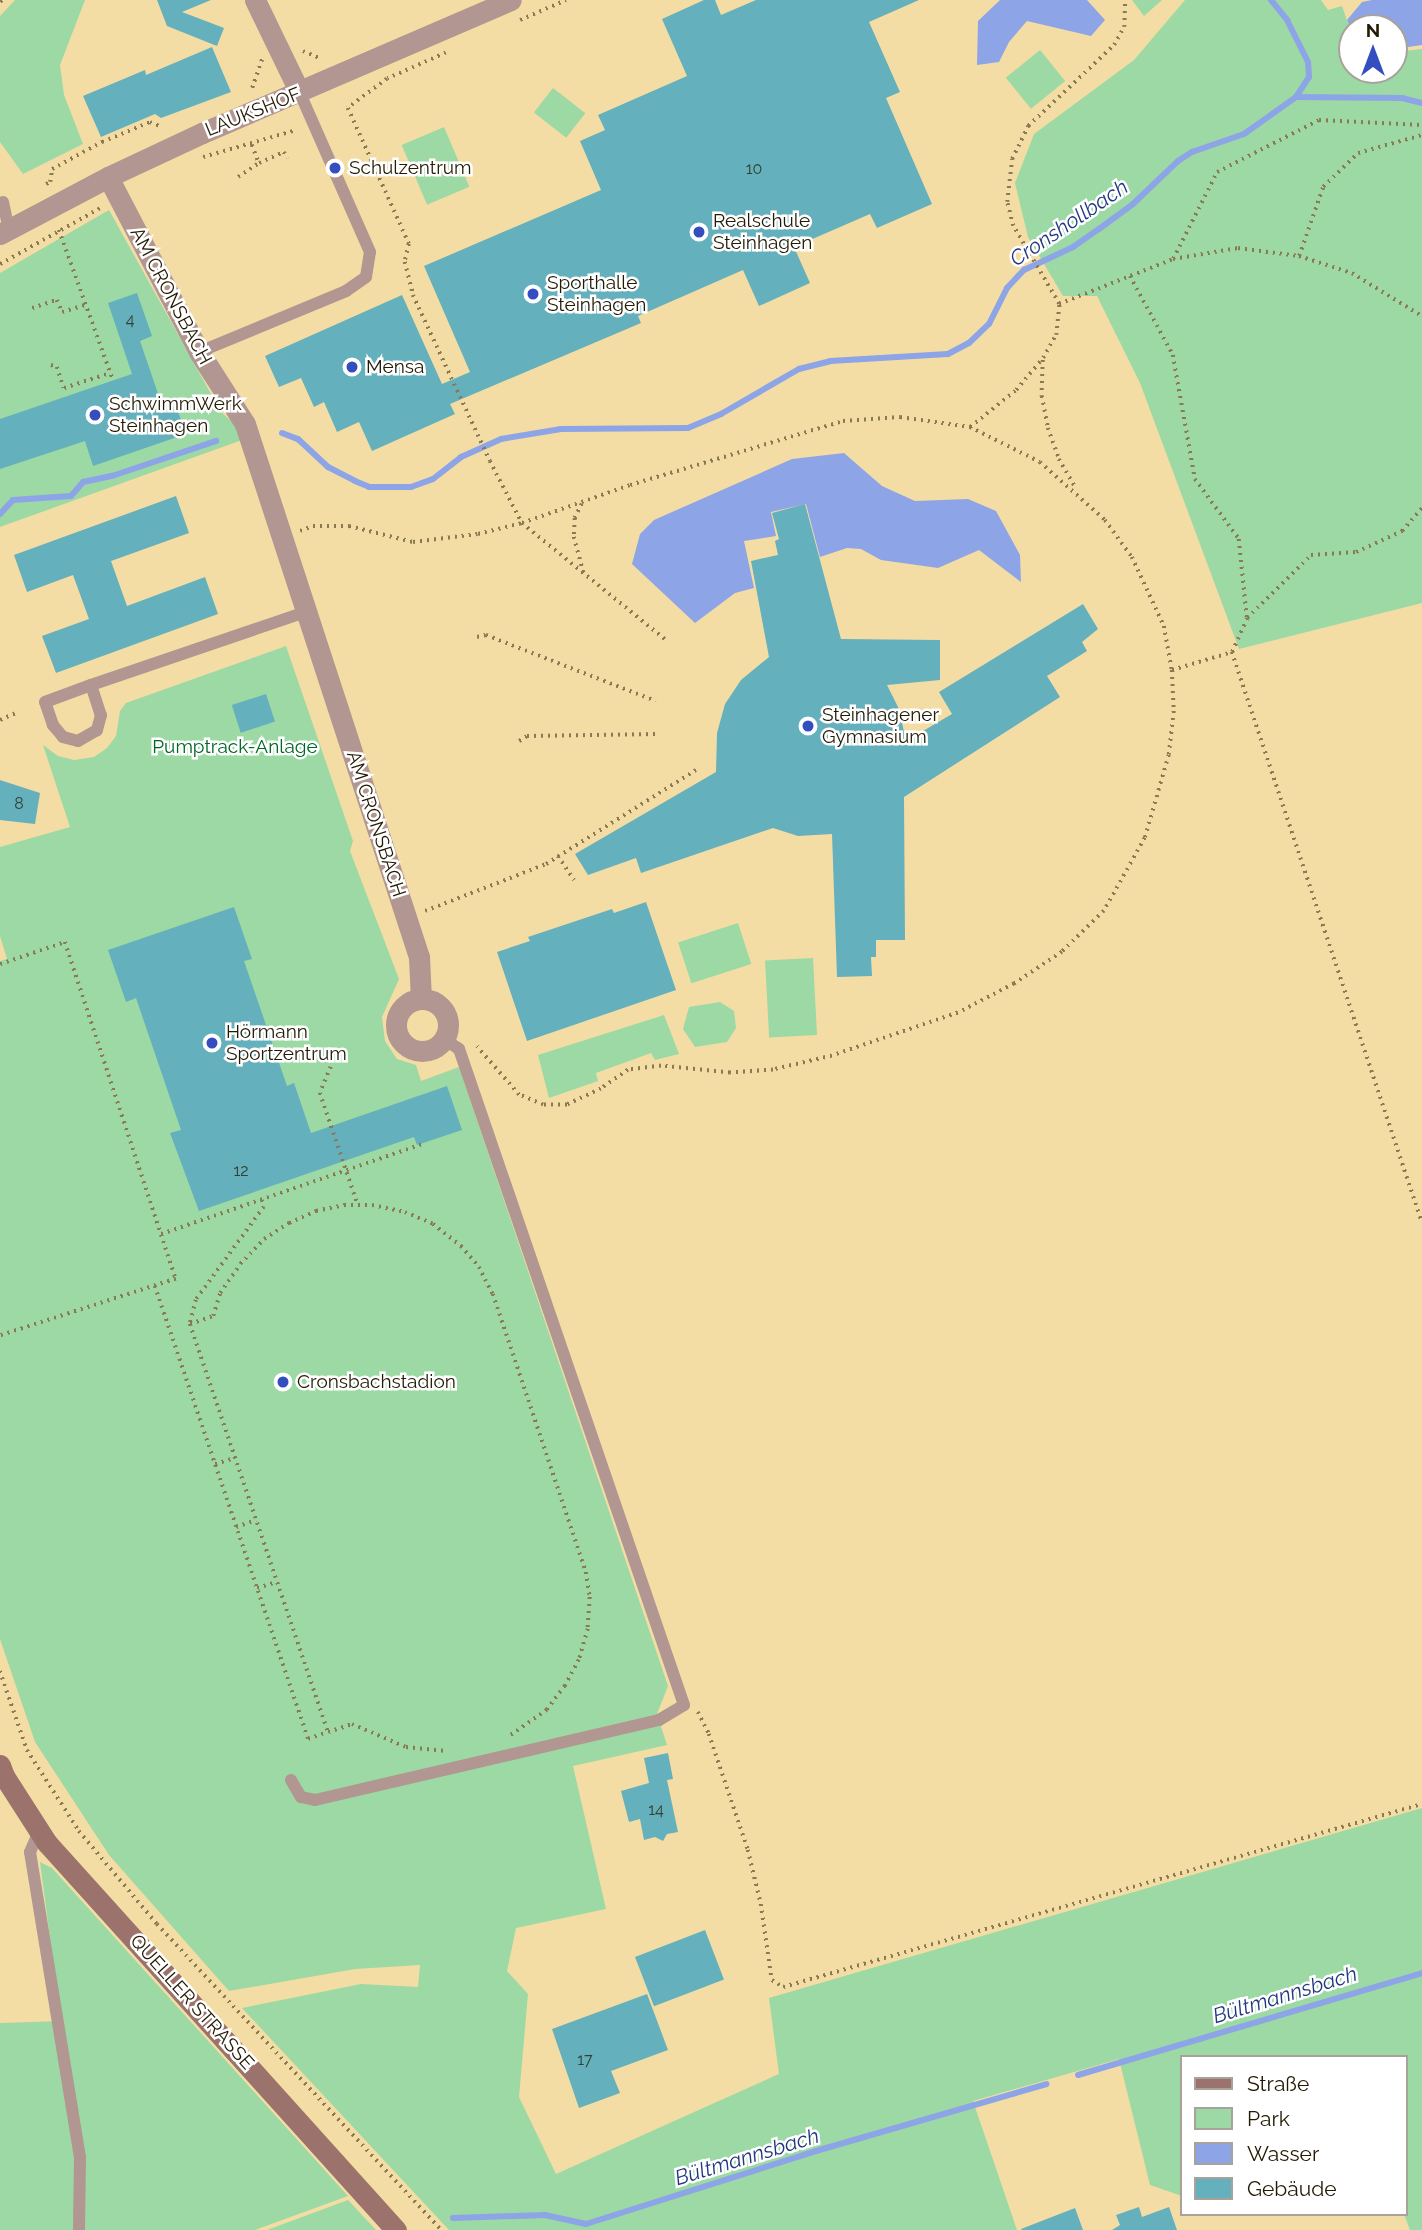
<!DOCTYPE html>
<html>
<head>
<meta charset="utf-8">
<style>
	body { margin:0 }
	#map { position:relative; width:1422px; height:2230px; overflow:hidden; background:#f4dda4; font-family:Raleway,sans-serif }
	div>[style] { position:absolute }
	.green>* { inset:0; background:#9cd9a4; transform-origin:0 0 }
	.water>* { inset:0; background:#8da5e6 }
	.stream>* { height:6px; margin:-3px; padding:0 3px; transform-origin:3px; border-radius:3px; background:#8da5e6 }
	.building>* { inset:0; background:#64b0bc; transform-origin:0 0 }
	.path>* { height:3.5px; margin-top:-1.75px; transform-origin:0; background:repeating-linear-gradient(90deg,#8a7a53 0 2px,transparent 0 7px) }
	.lane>* { height:12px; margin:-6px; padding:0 6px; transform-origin:6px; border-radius:6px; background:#b29691 }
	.street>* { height:21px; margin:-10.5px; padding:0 10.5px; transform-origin:10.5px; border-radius:10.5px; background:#b29691 }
	.street>.ring { margin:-10.5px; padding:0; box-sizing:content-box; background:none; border:21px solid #b29691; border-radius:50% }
	.secondary>* { height:21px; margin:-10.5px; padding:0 10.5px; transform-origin:10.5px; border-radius:10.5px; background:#9b726c }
	.dots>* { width:19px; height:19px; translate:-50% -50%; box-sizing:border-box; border:4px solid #fff; border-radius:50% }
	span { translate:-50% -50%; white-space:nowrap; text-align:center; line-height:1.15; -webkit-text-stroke:5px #fff; paint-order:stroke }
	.number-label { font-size:16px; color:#334032 }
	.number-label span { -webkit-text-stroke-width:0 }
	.street-label { font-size:19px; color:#231a04 }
	.poi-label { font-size:19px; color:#231a04 }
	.left { translate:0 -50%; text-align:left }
	.park-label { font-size:19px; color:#006727 }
	.water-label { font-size:21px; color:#233681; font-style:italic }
	.legend { position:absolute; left:1180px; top:2055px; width:228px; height:161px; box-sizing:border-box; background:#fff; border:2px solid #a7a39b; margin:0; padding:9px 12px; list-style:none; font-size:21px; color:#231a04 }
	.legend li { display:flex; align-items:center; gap:14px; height:35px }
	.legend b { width:35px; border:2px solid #a7a39b }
	.north { position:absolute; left:1338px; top:14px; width:70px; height:70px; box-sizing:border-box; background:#fff; border:2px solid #a7a39b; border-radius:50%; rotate:0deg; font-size:19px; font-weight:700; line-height:28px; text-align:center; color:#231a04 }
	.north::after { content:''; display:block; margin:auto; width:24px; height:32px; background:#344ebf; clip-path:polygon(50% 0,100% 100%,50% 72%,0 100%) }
</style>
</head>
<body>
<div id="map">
	<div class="green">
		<div style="clip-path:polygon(15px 0,85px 0,60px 65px,64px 95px,83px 144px,23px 174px,0 142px,0 16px)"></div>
		<div style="clip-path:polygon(1132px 0,1162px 0,1144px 16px)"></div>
		<div style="clip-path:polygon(1185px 0,1321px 0,1328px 10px,1342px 6px,1352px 35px,1352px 70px,1394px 70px,1394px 52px,1422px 49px,1422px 603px,1239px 649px,1140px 383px,1097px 296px,1063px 296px,1028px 237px,1015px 183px,1034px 134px,1134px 60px)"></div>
		<div style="left:1040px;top:50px;width:40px;height:44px;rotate:51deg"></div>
		<div style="left:553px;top:88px;width:41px;height:31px;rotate:38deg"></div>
		<div style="left:444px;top:127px;width:65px;height:46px;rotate:67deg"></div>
		<div style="clip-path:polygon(109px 210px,221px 412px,238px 427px,242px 440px,0 527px,0 273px)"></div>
		<div style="clip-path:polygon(286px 646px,353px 841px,350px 851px,399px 979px,382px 1017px,385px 1041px,397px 1059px,416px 1065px,421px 1081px,459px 1067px,668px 1686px,657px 1714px,667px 1745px,573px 1766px,606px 1909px,516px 1928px,507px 1971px,528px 1994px,519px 2097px,556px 2174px,779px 2074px,769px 1998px,1422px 1808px,1422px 2230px,1410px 2230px,1404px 2214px,1406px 2214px,1406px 2057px,1182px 2057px,1182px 2196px,1150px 2185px,1119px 2059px,973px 2101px,1017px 2230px,449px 2230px,242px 2008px,361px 1984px,418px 1987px,420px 1965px,355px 1969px,229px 1991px,109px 1855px,35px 1742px,0 1639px,0 961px,7px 959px,0 936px,0 847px,70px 827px,43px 745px,58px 756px,74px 760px,94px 757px,107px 748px,116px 736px,120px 711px,126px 703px)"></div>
		<div style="left:738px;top:923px;width:43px;height:63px;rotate:72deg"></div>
		<div style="left:813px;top:958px;width:77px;height:48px;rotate:87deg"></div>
		<div style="clip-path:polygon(720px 1002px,734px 1011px,736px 1028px,727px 1042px,695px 1047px,683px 1029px,689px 1007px)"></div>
		<div style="clip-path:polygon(664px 1015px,679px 1054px,655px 1060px,651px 1053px,596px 1073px,598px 1081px,549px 1098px,538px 1055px)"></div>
		<div style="clip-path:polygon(40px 1862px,52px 1868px,348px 2196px,255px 2230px,0 2230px,0 2023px,61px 2021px)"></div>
		<div style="clip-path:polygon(348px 2200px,376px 2230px,267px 2230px)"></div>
	</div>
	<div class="water">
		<div style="clip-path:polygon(1000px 0,1087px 0,1105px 20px,1091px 36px,1027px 21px,1009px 42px,999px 62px,977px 65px,978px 21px)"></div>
		<div style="clip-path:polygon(1372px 0,1422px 0,1422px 45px,1394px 49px,1394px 28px,1352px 28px,1352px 32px,1347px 20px,1362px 2px)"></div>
		<div style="clip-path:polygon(844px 453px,882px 486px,915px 501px,968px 499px,996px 511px,1020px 555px,1021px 582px,979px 550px,938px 568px,881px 560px,861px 549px,847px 548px,820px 557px,806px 504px,771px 512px,776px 536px,744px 541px,754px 588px,735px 593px,695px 623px,632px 564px,640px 534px,654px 520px,792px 459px)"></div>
	</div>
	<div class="stream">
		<div style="left:1271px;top:0;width:26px;rotate:51deg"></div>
		<div style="left:1287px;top:20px;width:47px;rotate:63.4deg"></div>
		<div style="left:1308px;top:62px;width:15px;rotate:86deg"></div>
		<div style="left:1309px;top:77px;width:24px;rotate:123deg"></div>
		<div style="left:282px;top:433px;width:17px;rotate:21deg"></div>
		<div style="left:298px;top:439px;width:41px;rotate:43deg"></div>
		<div style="left:328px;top:467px;width:30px;rotate:27deg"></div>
		<div style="left:355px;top:481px;width:15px;rotate:23deg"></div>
		<div style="left:369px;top:487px;width:42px"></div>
		<div style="left:411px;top:487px;width:23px;rotate:-20deg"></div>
		<div style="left:433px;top:479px;width:36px;rotate:-38deg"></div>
		<div style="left:461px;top:457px;width:44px;rotate:-24.2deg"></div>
		<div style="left:501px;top:439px;width:61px;rotate:-9.5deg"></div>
		<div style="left:561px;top:429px;width:127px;rotate:-0.5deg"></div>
		<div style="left:688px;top:428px;width:36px;rotate:-23deg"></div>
		<div style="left:721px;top:414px;width:90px;rotate:-30deg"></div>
		<div style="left:799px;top:369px;width:32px;rotate:-14deg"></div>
		<div style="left:830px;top:361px;width:118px;rotate:-3.4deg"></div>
		<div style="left:948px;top:354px;width:24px;rotate:-28deg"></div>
		<div style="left:969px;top:343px;width:28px;rotate:-44deg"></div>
		<div style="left:989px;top:324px;width:40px;rotate:-63.4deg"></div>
		<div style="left:1007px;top:288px;width:25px;rotate:-47deg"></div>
		<div style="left:1024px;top:270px;width:54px;rotate:-25.1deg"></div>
		<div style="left:1073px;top:247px;width:32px;rotate:-35deg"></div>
		<div style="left:1099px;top:229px;width:42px;rotate:-36.3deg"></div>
		<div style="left:1133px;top:204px;width:62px;rotate:-43.7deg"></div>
		<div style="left:1178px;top:161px;width:17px;rotate:-33deg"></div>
		<div style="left:1192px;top:152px;width:55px;rotate:-19.1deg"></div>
		<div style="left:1244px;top:134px;width:64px;rotate:-35.4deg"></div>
		<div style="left:1296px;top:97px;width:106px;rotate:0.5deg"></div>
		<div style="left:1402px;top:98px;width:21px;rotate:14deg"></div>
		<div style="left:0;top:514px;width:19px;rotate:-47deg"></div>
		<div style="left:13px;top:500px;width:58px;rotate:-3.9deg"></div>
		<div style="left:71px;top:496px;width:18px;rotate:-49deg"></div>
		<div style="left:83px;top:482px;width:30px;rotate:-12deg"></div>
		<div style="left:112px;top:476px;width:110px;rotate:-18.6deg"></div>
		<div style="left:1078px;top:2075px;width:359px;rotate:-16.5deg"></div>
		<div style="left:453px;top:2218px;width:92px;rotate:-1.9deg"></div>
		<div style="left:545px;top:2215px;width:42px;rotate:12.4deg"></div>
		<div style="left:586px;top:2224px;width:241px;rotate:-17.6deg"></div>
		<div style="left:816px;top:2151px;width:240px;rotate:-16.2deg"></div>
	</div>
	<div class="building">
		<div style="clip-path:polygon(157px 0,211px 0,182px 12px,224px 28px,217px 46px,167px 26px)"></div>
		<div style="clip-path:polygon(704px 0,715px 0,721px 15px,756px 0,919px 0,869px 22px,900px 92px,886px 98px,932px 204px,877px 228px,870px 214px,794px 247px,810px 283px,759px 306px,743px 270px,638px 316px,641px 323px,450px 404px,455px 414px,372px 451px,359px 422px,337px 432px,324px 402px,314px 407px,301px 378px,279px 387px,265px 356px,402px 295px,442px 384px,470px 372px,424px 266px,601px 190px,580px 141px,605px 130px,598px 115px,687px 76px,662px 19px)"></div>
		<div style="clip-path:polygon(212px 47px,231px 92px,161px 118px,155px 114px,101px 137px,83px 96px,145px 70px,146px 75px)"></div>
		<div style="clip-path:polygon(137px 293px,152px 336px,140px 341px,164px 411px,176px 406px,186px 434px,93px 466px,85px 441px,0 469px,0 419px,132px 374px,108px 303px)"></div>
		<div style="clip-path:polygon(176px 496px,189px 533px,111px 561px,127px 606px,205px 577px,218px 614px,56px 673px,42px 636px,89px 619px,73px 575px,27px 592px,14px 555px)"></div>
		<div style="clip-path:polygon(805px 504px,841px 639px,940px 640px,940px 680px,887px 685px,899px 709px,906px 741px,952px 714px,939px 692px,1083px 604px,1098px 629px,1082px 642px,1087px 651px,1047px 676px,1060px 697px,904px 797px,905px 940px,876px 940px,876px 957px,871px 957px,872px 976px,837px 977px,832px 834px,798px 836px,773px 828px,641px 873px,636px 858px,588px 875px,575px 854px,716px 772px,717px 733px,725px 704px,741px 680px,769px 657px,751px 561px,778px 555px,775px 541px,779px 539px,772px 513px)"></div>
		<div style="left:266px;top:694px;width:29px;height:36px;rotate:72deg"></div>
		<div style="clip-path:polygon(0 780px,40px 793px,35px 824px,0 820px)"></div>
		<div style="clip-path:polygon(646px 902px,676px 990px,527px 1041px,497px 952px,530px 941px,528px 937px,612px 909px,614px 913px)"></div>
		<div style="clip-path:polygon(234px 907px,252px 959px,244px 961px,287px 1086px,294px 1083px,311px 1133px,447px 1086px,462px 1130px,417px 1145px,414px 1137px,199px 1211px,170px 1133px,181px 1130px,136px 998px,126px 1002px,108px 950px)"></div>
		<div style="clip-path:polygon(668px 1753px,673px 1779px,667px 1780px,678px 1832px,667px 1834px,663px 1841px,655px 1837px,644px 1840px,640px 1819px,629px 1822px,621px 1791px,649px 1783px,644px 1758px)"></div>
		<div style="left:705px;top:1930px;width:53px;height:75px;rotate:69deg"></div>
		<div style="clip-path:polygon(647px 1994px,668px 2050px,611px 2071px,620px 2093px,579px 2108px,552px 2029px)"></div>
		<div style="clip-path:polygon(1139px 2207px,1142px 2217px,1169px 2207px,1177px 2230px,1112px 2230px,1120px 2225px,1116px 2215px)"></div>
		<div style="clip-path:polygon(1075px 2208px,1083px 2230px,1022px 2230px,1021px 2229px)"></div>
	</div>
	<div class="path">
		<div style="left:0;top:2px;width:3px;rotate:-45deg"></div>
		<div style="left:520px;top:20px;width:50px;rotate:-23.5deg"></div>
		<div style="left:303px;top:51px;width:21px;rotate:23deg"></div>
		<div style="left:446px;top:53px;width:64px;rotate:156.2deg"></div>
		<div style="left:387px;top:79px;width:49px;rotate:143.4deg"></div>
		<div style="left:348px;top:108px;width:149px;rotate:65.8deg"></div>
		<div style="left:409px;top:244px;width:18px;rotate:103deg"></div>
		<div style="left:405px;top:262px;width:34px;rotate:76deg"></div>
		<div style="left:413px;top:295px;width:183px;rotate:65.1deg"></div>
		<div style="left:490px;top:461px;width:70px;rotate:62.7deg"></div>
		<div style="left:522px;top:523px;width:187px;rotate:39.1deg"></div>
		<div style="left:252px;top:88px;width:31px;rotate:-71deg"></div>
		<div style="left:252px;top:145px;width:19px;rotate:69deg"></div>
		<div style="left:259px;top:163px;width:27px;rotate:-24deg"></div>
		<div style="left:284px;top:152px;width:7px;rotate:63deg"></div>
		<div style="left:203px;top:157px;width:94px;rotate:-16.1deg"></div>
		<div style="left:238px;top:177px;width:25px;rotate:-34deg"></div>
		<div style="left:46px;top:184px;width:4px;rotate:-27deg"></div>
		<div style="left:50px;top:182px;width:13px;rotate:-81deg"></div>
		<div style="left:52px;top:169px;width:57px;rotate:-28.4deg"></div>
		<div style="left:102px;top:142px;width:52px;rotate:-22.6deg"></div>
		<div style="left:150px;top:122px;width:13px;rotate:23deg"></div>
		<div style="left:59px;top:230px;width:159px;rotate:70.2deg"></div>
		<div style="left:1299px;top:256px;width:73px;rotate:-70.8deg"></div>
		<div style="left:1323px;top:187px;width:49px;rotate:-44.2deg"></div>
		<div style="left:1358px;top:153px;width:66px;rotate:-15.7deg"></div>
		<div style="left:1173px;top:259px;width:97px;rotate:-63.2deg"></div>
		<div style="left:1217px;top:172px;width:114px;rotate:-27deg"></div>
		<div style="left:1319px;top:120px;width:103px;rotate:2.8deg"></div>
		<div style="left:0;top:264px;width:117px;rotate:-29.2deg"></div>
		<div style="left:1130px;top:276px;width:90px;rotate:61.4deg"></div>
		<div style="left:1173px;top:355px;width:126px;rotate:79.9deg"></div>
		<div style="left:1195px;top:479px;width:74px;rotate:53.7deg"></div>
		<div style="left:1239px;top:539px;width:79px;rotate:84.2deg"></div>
		<div style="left:1059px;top:304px;width:123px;rotate:-21.5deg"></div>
		<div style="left:1173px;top:259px;width:66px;rotate:-9.6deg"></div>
		<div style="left:1238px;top:248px;width:62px;rotate:7.5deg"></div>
		<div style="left:1299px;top:256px;width:56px;rotate:17.8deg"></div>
		<div style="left:1352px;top:273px;width:82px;rotate:31.6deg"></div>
		<div style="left:32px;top:308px;width:26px;rotate:-18deg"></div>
		<div style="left:57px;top:300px;width:13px;rotate:67deg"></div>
		<div style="left:62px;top:312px;width:24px;rotate:-17deg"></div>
		<div style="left:1043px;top:360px;width:36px;rotate:92deg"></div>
		<div style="left:1042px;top:396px;width:33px;rotate:79deg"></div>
		<div style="left:1048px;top:428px;width:33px;rotate:70deg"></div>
		<div style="left:1059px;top:459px;width:34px;rotate:60deg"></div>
		<div style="left:51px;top:365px;width:6px;rotate:18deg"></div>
		<div style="left:57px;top:367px;width:22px;rotate:72deg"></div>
		<div style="left:64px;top:388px;width:48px;rotate:-18.1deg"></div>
		<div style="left:970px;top:427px;width:59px;rotate:-38.8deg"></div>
		<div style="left:1016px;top:390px;width:42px;rotate:-49.8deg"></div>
		<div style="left:1043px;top:358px;width:26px;rotate:-61deg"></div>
		<div style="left:1056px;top:335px;width:31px;rotate:-84deg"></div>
		<div style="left:1059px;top:304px;width:91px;rotate:-120.5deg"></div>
		<div style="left:1013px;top:226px;width:25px;rotate:-104deg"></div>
		<div style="left:1007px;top:202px;width:43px;rotate:-83.4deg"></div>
		<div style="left:1012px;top:159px;width:37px;rotate:-64deg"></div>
		<div style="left:1028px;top:126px;width:118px;rotate:-43.3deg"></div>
		<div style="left:1114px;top:45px;width:21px;rotate:-61deg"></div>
		<div style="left:1124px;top:27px;width:27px;rotate:-88deg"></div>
		<div style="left:582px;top:504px;width:16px;rotate:117deg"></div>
		<div style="left:575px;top:518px;width:19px;rotate:93deg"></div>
		<div style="left:574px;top:537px;width:38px;rotate:75deg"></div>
		<div style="left:300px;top:531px;width:14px;rotate:-21deg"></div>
		<div style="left:313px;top:526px;width:36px"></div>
		<div style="left:349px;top:526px;width:66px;rotate:14deg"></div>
		<div style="left:413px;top:542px;width:65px;rotate:-7deg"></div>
		<div style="left:478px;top:534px;width:45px;rotate:-14deg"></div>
		<div style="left:522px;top:523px;width:114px;rotate:-19.4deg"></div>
		<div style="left:630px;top:485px;width:222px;rotate:-16.7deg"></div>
		<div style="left:843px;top:421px;width:57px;rotate:-4deg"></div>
		<div style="left:900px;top:417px;width:71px;rotate:8.1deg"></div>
		<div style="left:970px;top:427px;width:78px;rotate:26.6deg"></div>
		<div style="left:1040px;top:462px;width:87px;rotate:41.7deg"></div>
		<div style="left:1105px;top:520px;width:46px;rotate:53.9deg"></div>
		<div style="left:1132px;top:557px;width:76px;rotate:65.1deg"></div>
		<div style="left:1164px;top:626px;width:45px;rotate:79.7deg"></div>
		<div style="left:1172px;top:670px;width:41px;rotate:87.2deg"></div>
		<div style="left:1174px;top:711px;width:44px;rotate:96.5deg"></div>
		<div style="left:1169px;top:755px;width:86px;rotate:106.1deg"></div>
		<div style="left:1145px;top:838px;width:84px;rotate:119.3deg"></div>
		<div style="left:1104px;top:911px;width:59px;rotate:135.7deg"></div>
		<div style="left:1062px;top:952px;width:58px;rotate:146.3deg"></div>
		<div style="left:1014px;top:984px;width:63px;rotate:152.6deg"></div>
		<div style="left:958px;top:1013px;width:133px;rotate:161.2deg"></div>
		<div style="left:832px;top:1056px;width:61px;rotate:166.7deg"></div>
		<div style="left:773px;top:1070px;width:43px;rotate:176deg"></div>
		<div style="left:730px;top:1073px;width:69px;rotate:-174.2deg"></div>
		<div style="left:661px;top:1066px;width:33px;rotate:173deg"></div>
		<div style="left:628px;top:1070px;width:33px;rotate:145deg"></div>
		<div style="left:601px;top:1089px;width:38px;rotate:155deg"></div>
		<div style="left:567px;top:1105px;width:24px;rotate:180deg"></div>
		<div style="left:543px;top:1105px;width:26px;rotate:-157deg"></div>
		<div style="left:519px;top:1095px;width:64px;rotate:-131.2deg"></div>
		<div style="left:477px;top:637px;width:9px;rotate:-13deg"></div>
		<div style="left:486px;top:635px;width:182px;rotate:21.2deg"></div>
		<div style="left:1232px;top:652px;width:601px;rotate:71.57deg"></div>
		<div style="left:1172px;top:670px;width:63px;rotate:-16.7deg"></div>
		<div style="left:1232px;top:652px;width:37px;rotate:-66deg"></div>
		<div style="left:1247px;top:618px;width:90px;rotate:-44.5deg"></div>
		<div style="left:1311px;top:555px;width:45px;rotate:-3.8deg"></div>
		<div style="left:1356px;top:552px;width:51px;rotate:-24.5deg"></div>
		<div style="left:1402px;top:531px;width:30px;rotate:-49deg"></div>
		<div style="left:0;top:720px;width:20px;rotate:-24deg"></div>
		<div style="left:519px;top:741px;width:9px;rotate:-32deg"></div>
		<div style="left:527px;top:736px;width:131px;rotate:-0.9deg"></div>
		<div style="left:558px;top:856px;width:29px;rotate:56deg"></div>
		<div style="left:425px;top:911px;width:130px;rotate:-21.2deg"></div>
		<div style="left:546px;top:864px;width:177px;rotate:-32.1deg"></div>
		<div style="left:0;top:964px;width:69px;rotate:-18.7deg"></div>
		<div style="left:65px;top:942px;width:355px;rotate:71.8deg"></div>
		<div style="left:176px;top:1279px;width:185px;rotate:162.1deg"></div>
		<div style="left:331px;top:1067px;width:28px;rotate:113deg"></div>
		<div style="left:320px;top:1093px;width:118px;rotate:71.3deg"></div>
		<div style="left:262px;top:1200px;width:7px;rotate:74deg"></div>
		<div style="left:264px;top:1207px;width:115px;rotate:126.2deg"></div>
		<div style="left:196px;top:1300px;width:25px;rotate:104deg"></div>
		<div style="left:190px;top:1324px;width:431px;rotate:71.3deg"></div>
		<div style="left:328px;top:1732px;width:25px;rotate:-18deg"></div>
		<div style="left:352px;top:1724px;width:59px;rotate:23.1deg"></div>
		<div style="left:406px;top:1747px;width:40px;rotate:5.7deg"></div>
		<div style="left:161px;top:1234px;width:276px;rotate:-19deg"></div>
		<div style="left:155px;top:1286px;width:478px;rotate:71.3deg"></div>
		<div style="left:308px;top:1739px;width:20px;rotate:-20deg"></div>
		<div style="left:190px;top:1324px;width:24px;rotate:-19deg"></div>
		<div style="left:213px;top:1316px;width:24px;rotate:-73deg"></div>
		<div style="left:220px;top:1293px;width:35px;rotate:-55deg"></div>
		<div style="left:240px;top:1264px;width:35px;rotate:-46deg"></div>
		<div style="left:264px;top:1239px;width:30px;rotate:-33deg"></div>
		<div style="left:289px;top:1223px;width:30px;rotate:-24deg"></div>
		<div style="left:316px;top:1211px;width:29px;rotate:-12deg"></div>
		<div style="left:344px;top:1205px;width:28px"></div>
		<div style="left:372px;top:1205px;width:34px;rotate:12deg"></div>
		<div style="left:405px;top:1212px;width:30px;rotate:23deg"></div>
		<div style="left:433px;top:1224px;width:36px;rotate:38deg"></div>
		<div style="left:461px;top:1246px;width:28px;rotate:49deg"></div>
		<div style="left:479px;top:1267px;width:30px;rotate:63deg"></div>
		<div style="left:493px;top:1294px;width:293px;rotate:71.5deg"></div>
		<div style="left:586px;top:1572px;width:25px;rotate:81deg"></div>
		<div style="left:590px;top:1597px;width:32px;rotate:94deg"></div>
		<div style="left:588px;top:1629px;width:32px;rotate:106deg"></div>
		<div style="left:579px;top:1660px;width:30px;rotate:118deg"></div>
		<div style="left:565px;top:1686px;width:30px;rotate:127deg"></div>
		<div style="left:547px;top:1710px;width:45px;rotate:144.9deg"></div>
		<div style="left:215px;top:1464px;width:21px;rotate:-17deg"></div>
		<div style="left:236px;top:1527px;width:21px;rotate:-19deg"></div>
		<div style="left:257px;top:1588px;width:21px;rotate:-17deg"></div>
		<div style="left:0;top:1671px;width:83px;rotate:71.1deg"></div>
		<div style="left:27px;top:1750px;width:96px;rotate:57.3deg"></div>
		<div style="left:79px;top:1831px;width:121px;rotate:50deg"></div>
		<div style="left:157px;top:1924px;width:417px;rotate:47.1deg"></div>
		<div style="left:698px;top:1712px;width:25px;rotate:63deg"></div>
		<div style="left:709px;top:1734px;width:122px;rotate:71.4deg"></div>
		<div style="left:748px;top:1850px;width:56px;rotate:76.5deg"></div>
		<div style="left:761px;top:1904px;width:77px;rotate:81.8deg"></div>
		<div style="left:772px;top:1980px;width:13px;rotate:32deg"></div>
		<div style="left:783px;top:1987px;width:665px;rotate:-15.98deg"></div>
	</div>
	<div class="lane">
		<div style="left:3px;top:202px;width:29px;rotate:78deg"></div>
		<div style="left:199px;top:352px;width:159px;rotate:-22.5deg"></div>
		<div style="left:346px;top:291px;width:24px;rotate:-35deg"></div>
		<div style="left:366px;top:277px;width:25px;rotate:-81deg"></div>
		<div style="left:370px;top:252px;width:174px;rotate:-113.8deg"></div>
		<div style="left:91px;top:685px;width:32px;rotate:72deg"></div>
		<div style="left:101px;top:715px;width:16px;rotate:105deg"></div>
		<div style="left:97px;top:730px;width:22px;rotate:150deg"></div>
		<div style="left:78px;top:741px;width:16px;rotate:-165deg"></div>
		<div style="left:63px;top:737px;width:16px;rotate:-130deg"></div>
		<div style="left:53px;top:725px;width:24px;rotate:-109deg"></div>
		<div style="left:45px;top:702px;width:49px;rotate:-20.3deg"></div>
		<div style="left:91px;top:685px;width:227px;rotate:-18.8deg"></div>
		<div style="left:291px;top:1780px;width:20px;rotate:60deg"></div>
		<div style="left:301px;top:1797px;width:14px;rotate:12deg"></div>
		<div style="left:315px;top:1800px;width:353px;rotate:-13.1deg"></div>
		<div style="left:659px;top:1720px;width:29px;rotate:-31deg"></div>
		<div style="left:684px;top:1705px;width:694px;rotate:-108.93deg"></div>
		<div style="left:459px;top:1049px;width:18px;rotate:-146deg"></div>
		<div style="left:39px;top:1831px;width:23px;rotate:113deg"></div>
		<div style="left:30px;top:1852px;width:309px;rotate:80.7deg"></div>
		<div style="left:80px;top:2157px;width:73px;rotate:90.8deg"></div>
	</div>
	<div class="street">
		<div style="left:255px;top:0;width:103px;rotate:64.2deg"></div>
		<div style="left:108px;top:177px;width:197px;rotate:62.5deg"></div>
		<div style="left:199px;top:352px;width:85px;rotate:57.4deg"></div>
		<div style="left:245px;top:424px;width:561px;rotate:71.92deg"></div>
		<div style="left:419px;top:957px;width:42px;rotate:87.3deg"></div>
		<div style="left:0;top:234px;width:122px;rotate:-27.8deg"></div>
		<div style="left:108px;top:177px;width:104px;rotate:-25.1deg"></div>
		<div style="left:202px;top:133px;width:336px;rotate:-23.3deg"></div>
		<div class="ring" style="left:396px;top:999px;width:31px;height:31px"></div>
	</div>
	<div class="secondary">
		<div style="left:0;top:1765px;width:12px;rotate:70deg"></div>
		<div style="left:4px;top:1776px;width:80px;rotate:57.3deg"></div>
		<div style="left:47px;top:1843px;width:521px;rotate:47.96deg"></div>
	</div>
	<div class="dots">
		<div style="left:335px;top:168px;background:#344ebf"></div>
		<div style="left:699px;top:232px;background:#344ebf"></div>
		<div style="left:533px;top:294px;background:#344ebf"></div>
		<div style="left:352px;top:367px;background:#344ebf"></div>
		<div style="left:95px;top:415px;background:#344ebf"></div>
		<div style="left:808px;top:726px;background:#344ebf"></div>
		<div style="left:212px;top:1043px;background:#344ebf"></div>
		<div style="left:283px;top:1382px;background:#344ebf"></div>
	</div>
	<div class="number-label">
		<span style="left:754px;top:169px">10</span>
		<span style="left:130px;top:320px">4</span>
		<span style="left:19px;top:804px">8</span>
		<span style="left:241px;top:1171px">12</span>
		<span style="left:656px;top:1810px">14</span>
		<span style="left:585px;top:2060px">17</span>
	</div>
	<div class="street-label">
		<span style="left:253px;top:112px;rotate:-22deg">LAUKSHOF</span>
		<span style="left:171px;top:296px;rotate:62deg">AM CRONSBACH</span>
		<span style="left:376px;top:824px;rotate:72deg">AM CRONSBACH</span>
		<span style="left:192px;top:2002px;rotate:48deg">QUELLER STRASSE</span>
	</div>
	<div class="poi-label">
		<span class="left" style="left:349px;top:168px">Schulzentrum</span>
		<span class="left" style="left:713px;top:232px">Realschule<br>Steinhagen</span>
		<span class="left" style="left:547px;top:294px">Sporthalle<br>Steinhagen</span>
		<span class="left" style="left:366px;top:367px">Mensa</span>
		<span class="left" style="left:109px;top:415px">SchwimmWerk<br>Steinhagen</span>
		<span class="left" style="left:822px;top:726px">Steinhagener<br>Gymnasium</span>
		<span class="left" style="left:226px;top:1043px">Hörmann<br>Sportzentrum</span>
		<span class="left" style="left:297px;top:1382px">Cronsbachstadion</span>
	</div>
	<div class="park-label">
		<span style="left:235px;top:747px">Pumptrack-Anlage</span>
	</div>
	<div class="water-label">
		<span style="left:1069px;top:223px;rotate:-34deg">Cronshollbach</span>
		<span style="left:1285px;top:1995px;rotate:-17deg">Bültmannsbach</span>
		<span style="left:747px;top:2157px;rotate:-17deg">Bültmannsbach</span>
	</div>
	<ul class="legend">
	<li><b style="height:9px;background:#9b726c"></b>Straße</li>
	<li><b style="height:19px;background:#9cd9a4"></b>Park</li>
	<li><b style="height:19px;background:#8da5e6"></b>Wasser</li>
	<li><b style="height:19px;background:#64b0bc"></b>Gebäude</li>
	</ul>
	<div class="north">N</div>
</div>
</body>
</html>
